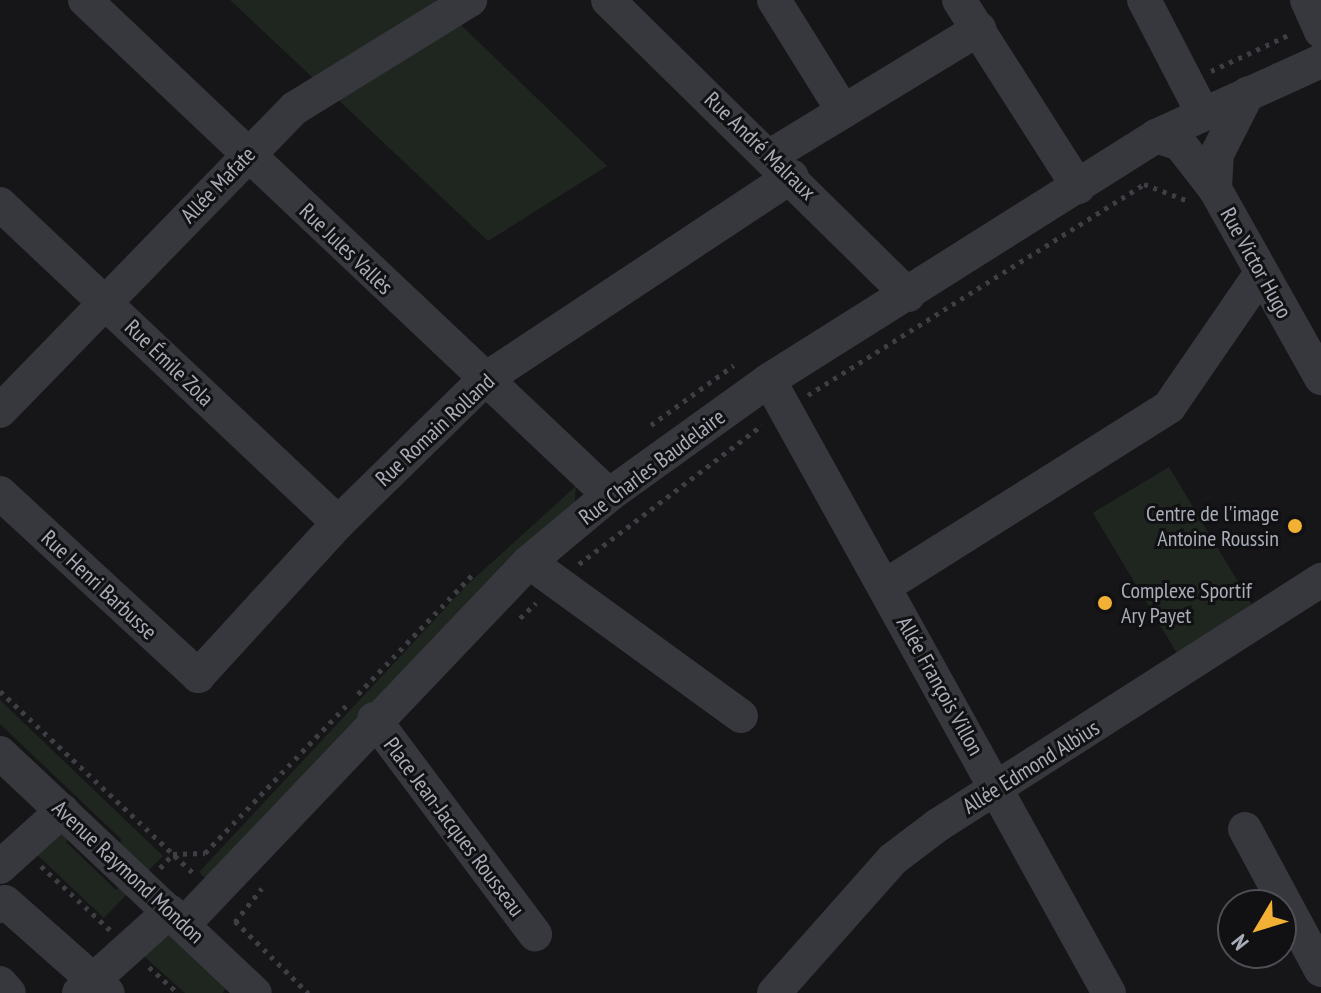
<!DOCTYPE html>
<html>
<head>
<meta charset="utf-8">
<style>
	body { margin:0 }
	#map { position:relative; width:1321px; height:993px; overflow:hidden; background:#161618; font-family:"PT Sans Narrow",sans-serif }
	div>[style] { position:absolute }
	.green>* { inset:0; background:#1e261f; transform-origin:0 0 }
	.path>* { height:5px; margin-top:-2.5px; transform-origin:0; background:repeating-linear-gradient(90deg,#3d3f44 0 4px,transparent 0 10px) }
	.minor>* { height:34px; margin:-17px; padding:0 17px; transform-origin:17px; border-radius:17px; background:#37383d }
	.dots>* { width:22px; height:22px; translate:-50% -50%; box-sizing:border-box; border:4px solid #111113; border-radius:50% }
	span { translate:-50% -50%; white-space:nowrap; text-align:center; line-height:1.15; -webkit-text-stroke:6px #111113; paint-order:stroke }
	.street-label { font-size:22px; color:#a8adb8 }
	.poi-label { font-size:22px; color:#a8adb8 }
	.right { translate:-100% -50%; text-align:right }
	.left { translate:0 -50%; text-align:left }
	.north { position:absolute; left:1217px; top:889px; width:80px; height:80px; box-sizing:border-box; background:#111113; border:2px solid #4d4f55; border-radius:50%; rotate:232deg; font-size:22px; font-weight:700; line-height:32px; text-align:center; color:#a8adb8 }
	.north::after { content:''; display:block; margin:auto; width:28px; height:36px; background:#f2b134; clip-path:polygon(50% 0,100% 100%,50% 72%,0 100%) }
</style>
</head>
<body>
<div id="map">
	<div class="green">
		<div style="clip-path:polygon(230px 0,435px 0,440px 5px,314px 79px)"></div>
		<div style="clip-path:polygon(460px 24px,607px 166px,488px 241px,334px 96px)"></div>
		<div style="left:1169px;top:467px;width:166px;height:89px;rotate:59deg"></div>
		<div style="clip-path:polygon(576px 486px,574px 510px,207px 880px,199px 872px,466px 586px)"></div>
		<div style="clip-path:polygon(0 700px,163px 856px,145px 874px,119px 850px,121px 839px,0 724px)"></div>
		<div style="clip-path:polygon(52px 830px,71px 837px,66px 842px,116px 890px,123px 885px,130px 891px,104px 918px,33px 851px)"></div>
		<div style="clip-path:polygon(164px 926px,227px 985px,223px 993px,185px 993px,139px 952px)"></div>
	</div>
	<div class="path">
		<div style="left:1211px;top:71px;width:90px;rotate:-24.9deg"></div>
		<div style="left:808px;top:395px;width:397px;rotate:-32.1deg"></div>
		<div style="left:1144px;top:184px;width:45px;rotate:20.9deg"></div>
		<div style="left:651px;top:425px;width:102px;rotate:-35.9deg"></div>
		<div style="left:579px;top:564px;width:230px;rotate:-37.2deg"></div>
		<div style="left:520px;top:618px;width:22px;rotate:-43deg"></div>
		<div style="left:0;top:691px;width:267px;rotate:43.3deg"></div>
		<div style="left:358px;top:694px;width:166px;rotate:-46.2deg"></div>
		<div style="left:41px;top:866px;width:94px;rotate:42.8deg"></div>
		<div style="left:160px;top:868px;width:19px;rotate:-47deg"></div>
		<div style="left:173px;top:854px;width:32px;rotate:-2deg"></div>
		<div style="left:205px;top:853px;width:207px;rotate:-46.2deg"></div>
		<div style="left:235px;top:921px;width:103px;rotate:44.6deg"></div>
		<div style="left:235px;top:922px;width:43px;rotate:-51.5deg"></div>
		<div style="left:149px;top:967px;width:39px;rotate:42deg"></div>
	</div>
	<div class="minor">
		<div style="left:85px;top:0;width:721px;rotate:43.37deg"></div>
		<div style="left:608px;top:0;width:421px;rotate:44.5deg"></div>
		<div style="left:774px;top:0;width:131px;rotate:58.1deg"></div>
		<div style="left:959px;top:0;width:222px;rotate:57.5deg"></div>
		<div style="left:1144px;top:0;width:126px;rotate:62.6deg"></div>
		<div style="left:1307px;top:0;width:34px;rotate:66deg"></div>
		<div style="left:1156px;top:136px;width:25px;rotate:18deg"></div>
		<div style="left:1180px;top:144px;width:57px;rotate:52.1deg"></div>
		<div style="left:1215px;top:189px;width:217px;rotate:60.7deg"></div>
		<div style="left:770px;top:156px;width:245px;rotate:-31.3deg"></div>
		<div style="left:1215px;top:189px;width:35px;rotate:-87deg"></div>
		<div style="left:1217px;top:154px;width:68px;rotate:-63.1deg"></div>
		<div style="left:0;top:204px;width:465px;rotate:43.3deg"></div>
		<div style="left:769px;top:380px;width:701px;rotate:60.99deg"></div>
		<div style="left:0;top:411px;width:423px;rotate:-45.8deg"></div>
		<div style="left:295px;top:108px;width:206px;rotate:-31.7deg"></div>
		<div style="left:0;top:493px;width:270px;rotate:42.7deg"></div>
		<div style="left:198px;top:676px;width:207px;rotate:-47.5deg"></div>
		<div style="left:338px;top:523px;width:204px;rotate:-44.4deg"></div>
		<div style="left:484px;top:380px;width:369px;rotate:-33.5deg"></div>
		<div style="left:529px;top:562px;width:262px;rotate:36deg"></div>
		<div style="left:885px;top:586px;width:336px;rotate:-32.2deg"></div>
		<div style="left:1169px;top:407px;width:163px;rotate:-55.5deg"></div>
		<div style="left:374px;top:719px;width:269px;rotate:53.2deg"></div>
		<div style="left:0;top:753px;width:350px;rotate:43.3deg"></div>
		<div style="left:1245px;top:829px;width:160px;rotate:61.7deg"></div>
		<div style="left:0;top:867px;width:84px;rotate:-42.1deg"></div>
		<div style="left:0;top:906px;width:6px;rotate:-39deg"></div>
		<div style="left:5px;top:902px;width:137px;rotate:41.5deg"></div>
		<div style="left:184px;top:924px;width:500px;rotate:-46.38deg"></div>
		<div style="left:529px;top:562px;width:104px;rotate:-39.9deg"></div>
		<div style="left:609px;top:495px;width:197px;rotate:-35.7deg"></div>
		<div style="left:769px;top:380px;width:457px;rotate:-32.2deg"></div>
		<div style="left:1156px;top:136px;width:181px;rotate:-24.4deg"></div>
		<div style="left:0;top:983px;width:13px;rotate:48deg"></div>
		<div style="left:79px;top:993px;width:122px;rotate:-42deg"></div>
		<div style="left:774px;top:993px;width:179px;rotate:-48.4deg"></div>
		<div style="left:893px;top:859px;width:56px;rotate:-37.1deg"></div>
		<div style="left:938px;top:825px;width:455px;rotate:-32.6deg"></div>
	</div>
	<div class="dots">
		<div style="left:1295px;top:526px;background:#f2b134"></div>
		<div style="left:1105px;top:603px;background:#f2b134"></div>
	</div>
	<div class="street-label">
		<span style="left:760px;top:146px;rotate:44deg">Rue André Malraux</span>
		<span style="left:218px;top:185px;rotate:-46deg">Allée Mafate</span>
		<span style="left:346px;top:249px;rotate:44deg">Rue Jules Vallès</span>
		<span style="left:1256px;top:263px;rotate:61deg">Rue Victor Hugo</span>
		<span style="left:169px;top:363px;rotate:44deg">Rue Émile Zola</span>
		<span style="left:435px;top:430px;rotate:-43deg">Rue Romain Rolland</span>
		<span style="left:652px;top:467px;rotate:-37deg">Rue Charles Baudelaire</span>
		<span style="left:99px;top:585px;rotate:43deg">Rue Henri Barbusse</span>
		<span style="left:940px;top:686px;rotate:61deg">Allée François Villon</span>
		<span style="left:1031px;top:767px;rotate:-32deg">Allée Edmond Albius</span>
		<span style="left:454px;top:827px;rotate:53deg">Place Jean-Jacques Rousseau</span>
		<span style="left:128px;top:872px;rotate:43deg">Avenue Raymond Mondon</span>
	</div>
	<div class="poi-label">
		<span class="right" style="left:1279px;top:526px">Centre de l'image<br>Antoine Roussin</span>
		<span class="left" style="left:1121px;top:603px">Complexe Sportif<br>Ary Payet</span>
	</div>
	<div class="north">N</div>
</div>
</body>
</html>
